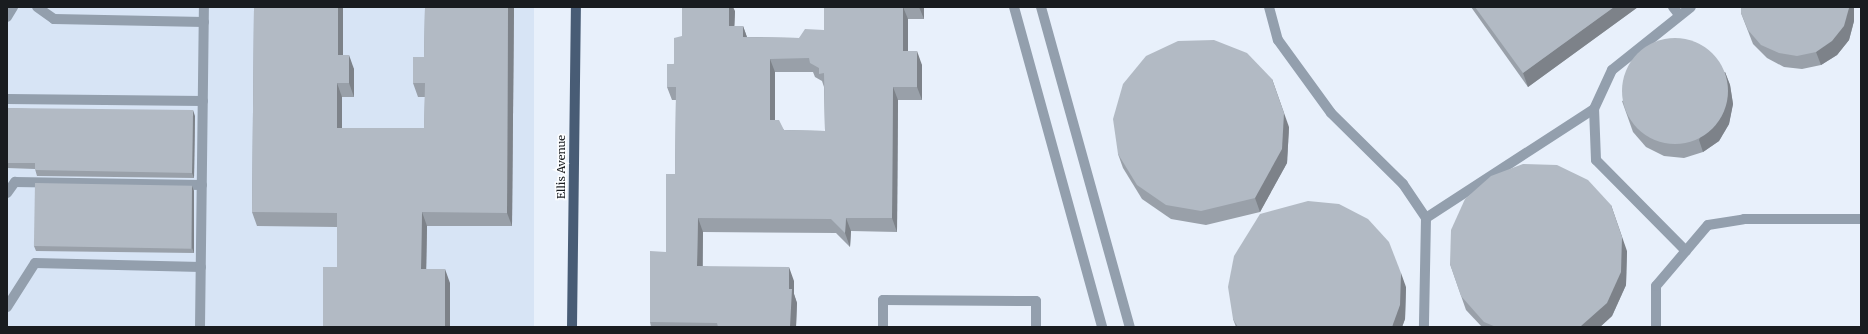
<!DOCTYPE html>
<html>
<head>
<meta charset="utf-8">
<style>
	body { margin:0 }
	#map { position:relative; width:1868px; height:334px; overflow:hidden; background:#e8f0fb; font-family:Merriweather,serif }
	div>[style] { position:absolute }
	.built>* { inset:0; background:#d7e4f5; transform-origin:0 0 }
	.minor>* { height:10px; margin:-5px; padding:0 5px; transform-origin:5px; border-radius:5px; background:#939fad }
	.major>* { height:10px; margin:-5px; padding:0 5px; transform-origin:5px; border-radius:5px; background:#485c75 }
	.wall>* { inset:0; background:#99a0a9 }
	.shaded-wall>* { inset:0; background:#7d8289 }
	.building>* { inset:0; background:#b2bac4; transform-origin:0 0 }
	.round { border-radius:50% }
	span { translate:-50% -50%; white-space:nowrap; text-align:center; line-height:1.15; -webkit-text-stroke:3.5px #fbfdff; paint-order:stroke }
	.street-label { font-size:11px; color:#191c20 }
	.frame { position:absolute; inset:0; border:8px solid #191c20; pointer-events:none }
</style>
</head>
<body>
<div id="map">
	<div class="built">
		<div style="left:7px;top:7px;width:527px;height:320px"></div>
	</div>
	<div class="minor">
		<div style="left:37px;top:7px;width:21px;rotate:35deg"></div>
		<div style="left:54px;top:19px;width:150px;rotate:1.1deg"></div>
		<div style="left:1014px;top:7px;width:332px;rotate:74.6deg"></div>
		<div style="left:1041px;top:7px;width:332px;rotate:74.5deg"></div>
		<div style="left:1269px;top:7px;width:34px;rotate:75deg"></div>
		<div style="left:1278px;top:40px;width:90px;rotate:54deg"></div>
		<div style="left:1331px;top:113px;width:101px;rotate:44.6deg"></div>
		<div style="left:1403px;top:184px;width:41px;rotate:55.9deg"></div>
		<div style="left:1426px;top:218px;width:109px;rotate:91.1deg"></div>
		<div style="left:1673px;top:7px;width:11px;rotate:52deg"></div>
		<div style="left:7px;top:17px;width:12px;rotate:-59deg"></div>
		<div style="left:7px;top:99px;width:196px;rotate:0.6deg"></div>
		<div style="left:7px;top:193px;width:14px;rotate:-54deg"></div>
		<div style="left:15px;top:182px;width:187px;rotate:0.9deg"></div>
		<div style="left:1426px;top:218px;width:200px;rotate:-33deg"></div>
		<div style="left:1686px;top:251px;width:128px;rotate:-134.7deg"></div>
		<div style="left:1596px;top:160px;width:51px;rotate:-92.2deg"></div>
		<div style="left:1594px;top:109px;width:43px;rotate:-65.2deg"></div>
		<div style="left:1612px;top:70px;width:101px;rotate:-38.6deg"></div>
		<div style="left:7px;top:307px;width:52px;rotate:-57.5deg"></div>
		<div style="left:35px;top:263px;width:166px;rotate:1.4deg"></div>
		<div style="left:200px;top:327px;width:320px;rotate:-89.3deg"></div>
		<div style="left:883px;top:327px;width:27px;rotate:-90deg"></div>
		<div style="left:883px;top:300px;width:153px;rotate:0.4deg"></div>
		<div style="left:1036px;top:301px;width:26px;rotate:90deg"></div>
		<div style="left:1656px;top:327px;width:41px;rotate:-90deg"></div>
		<div style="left:1656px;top:286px;width:80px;rotate:-49.6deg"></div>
		<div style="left:1708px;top:225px;width:36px;rotate:-9deg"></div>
		<div style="left:1744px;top:219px;width:117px"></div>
	</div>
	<div class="major">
		<div style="left:572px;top:327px;width:320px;rotate:-89.3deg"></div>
	</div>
	<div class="wall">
		<div style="clip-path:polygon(254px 7px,343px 7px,343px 55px,354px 69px,354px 97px,342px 97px,342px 128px,424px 128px,425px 97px,418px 97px,413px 83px,424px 57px,425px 7px,514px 7px,512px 226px,427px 226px,426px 269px,450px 283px,450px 327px,323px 327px,337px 267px,337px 227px,257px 226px,252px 212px)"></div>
		<div style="clip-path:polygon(evenodd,824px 7px,924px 7px,924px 19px,908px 19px,908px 51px,922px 65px,922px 100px,898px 100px,897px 232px,851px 231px,850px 247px,836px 233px,703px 232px,703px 266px,794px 281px,794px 294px,797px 303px,796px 327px,651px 327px,650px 322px,666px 252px,675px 174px,676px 100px,672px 100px,667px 87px,682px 36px,735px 11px,734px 26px,743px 26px,747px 37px,799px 38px,824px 30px,824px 7px,775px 72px,813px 72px,815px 77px,822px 81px,824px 87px,825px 131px,784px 130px,775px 120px,775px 72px)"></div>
		<div style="clip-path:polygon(1471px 7px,1638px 7px,1528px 87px)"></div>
		<div style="clip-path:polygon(1741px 13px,1854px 21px,1849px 40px,1837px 55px,1821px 65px,1802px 69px,1784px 67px,1767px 58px,1753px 44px)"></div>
		<div style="clip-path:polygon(1725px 72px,1730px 85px,1733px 104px,1729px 124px,1719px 141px,1703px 152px,1684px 158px,1664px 156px,1646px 147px,1633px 132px,1622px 101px)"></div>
		<div style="clip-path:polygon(7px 108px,195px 116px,194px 178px,37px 176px,35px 169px,7px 168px)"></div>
		<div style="clip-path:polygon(1289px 127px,1287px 163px,1260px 212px,1206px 225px,1171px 219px,1142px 199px,1123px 168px,1118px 154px)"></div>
		<div style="clip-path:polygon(192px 186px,194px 191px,194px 253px,36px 251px,34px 246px)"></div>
		<div style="clip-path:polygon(1627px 251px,1626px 285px,1612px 316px,1600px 327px,1482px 327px,1466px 310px,1450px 264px)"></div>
		<div style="clip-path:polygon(1406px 287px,1405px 319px,1402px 327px,1236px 327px,1233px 319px)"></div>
	</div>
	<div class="shaded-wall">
		<div style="clip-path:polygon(338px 7px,343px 7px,343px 69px,338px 55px)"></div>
		<div style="clip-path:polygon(508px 7px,514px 7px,512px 226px,507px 213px)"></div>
		<div style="clip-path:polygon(729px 7px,733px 7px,735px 11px,734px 39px,729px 26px)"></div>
		<div style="clip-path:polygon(903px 7px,908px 19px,908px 65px,903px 51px)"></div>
		<div style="clip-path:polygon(919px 7px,924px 7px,924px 19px)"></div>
		<div style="clip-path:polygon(1614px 7px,1638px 7px,1528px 87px,1523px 73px)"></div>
		<div style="clip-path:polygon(1849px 7px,1854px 7px,1854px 21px,1849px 40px,1837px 55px,1821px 65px,1816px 52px)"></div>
		<div style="clip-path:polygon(743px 26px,748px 40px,743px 37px)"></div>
		<div style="clip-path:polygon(917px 51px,922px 65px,922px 100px,917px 87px)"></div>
		<div style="clip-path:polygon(349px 55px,354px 69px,354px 97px,349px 83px)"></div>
		<div style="clip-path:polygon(770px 59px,775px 72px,775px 134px,770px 120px)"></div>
		<div style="clip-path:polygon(1725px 72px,1730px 85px,1733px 104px,1729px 124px,1719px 141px,1703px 152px,1699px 140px)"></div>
		<div style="clip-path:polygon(1272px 79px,1289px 127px,1287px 163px,1260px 212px,1255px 198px)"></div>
		<div style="clip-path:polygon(337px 83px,342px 97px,342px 141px,337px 128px)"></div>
		<div style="clip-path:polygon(893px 87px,898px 100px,897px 232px,892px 218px)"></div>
		<div style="clip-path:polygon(193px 110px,195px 116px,194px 178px,192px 173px)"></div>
		<div style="clip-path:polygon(192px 186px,194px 191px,194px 253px,192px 248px)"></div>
		<div style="clip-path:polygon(1611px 205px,1627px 251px,1626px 285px,1612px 316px,1600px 327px,1582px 327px,1581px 326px)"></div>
		<div style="clip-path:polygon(422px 212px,427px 226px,426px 283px,421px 269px)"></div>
		<div style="clip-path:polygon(698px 218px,703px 232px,702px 279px,697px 266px)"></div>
		<div style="clip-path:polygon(846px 218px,851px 231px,850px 247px,845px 233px)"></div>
		<div style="clip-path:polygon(789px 267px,794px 281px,794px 294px,797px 303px,796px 327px,790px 327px,789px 289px)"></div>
		<div style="clip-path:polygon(445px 269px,450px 283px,450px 327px,445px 327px)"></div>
		<div style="clip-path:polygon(1401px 273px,1406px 287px,1405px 319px,1402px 327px,1392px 327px)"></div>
	</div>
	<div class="building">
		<div style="clip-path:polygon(254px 7px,338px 7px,338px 55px,349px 55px,349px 83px,337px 83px,337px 128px,424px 128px,425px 83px,413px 83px,413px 57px,424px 57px,425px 7px,508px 7px,507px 213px,422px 212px,421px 269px,445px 269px,445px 327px,323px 327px,323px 267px,337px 267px,337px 213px,252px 212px)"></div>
		<div style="clip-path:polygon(evenodd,682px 7px,729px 7px,729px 26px,743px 26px,743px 37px,799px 38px,805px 29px,824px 30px,824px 7px,903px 7px,903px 51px,917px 51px,917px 87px,893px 87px,892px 218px,846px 218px,845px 233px,831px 219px,698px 218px,697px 266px,789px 267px,789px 289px,792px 289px,790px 327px,718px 327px,717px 323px,650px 322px,650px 251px,666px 252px,666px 174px,675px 174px,676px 87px,667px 87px,667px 64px,674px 64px,674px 38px,682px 36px,682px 7px,809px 58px,810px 63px,819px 68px,819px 74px,824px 73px,825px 131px,784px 130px,779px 120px,770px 120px,770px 59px,809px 58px)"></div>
		<div style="clip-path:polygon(1475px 7px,1614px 7px,1523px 73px)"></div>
		<div style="clip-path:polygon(1741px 7px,1849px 7px,1849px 8px,1844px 26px,1832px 41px,1816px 52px,1797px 56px,1779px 53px,1761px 45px,1748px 30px,1741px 13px)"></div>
		<div class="round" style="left:1622px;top:38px;width:106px;height:106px"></div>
		<div style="clip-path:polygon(1214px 40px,1247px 53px,1272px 79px,1284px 113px,1282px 149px,1255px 198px,1201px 211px,1166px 205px,1137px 185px,1118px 154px,1113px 119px,1123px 84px,1146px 56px,1178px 41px)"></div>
		<div style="clip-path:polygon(7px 108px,193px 110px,192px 173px,35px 170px,35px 163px,7px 163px)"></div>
		<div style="clip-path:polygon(1523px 164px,1557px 165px,1588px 180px,1611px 205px,1622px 237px,1621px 272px,1607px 303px,1581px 326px,1578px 327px,1496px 327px,1484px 322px,1461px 296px,1450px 264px,1451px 230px,1465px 199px,1491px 176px)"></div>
		<div style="left:35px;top:183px;width:157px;height:63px;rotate:1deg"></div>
		<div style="clip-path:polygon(1308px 201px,1339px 204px,1368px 219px,1389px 242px,1401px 273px,1400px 305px,1392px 327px,1238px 327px,1233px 319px,1228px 287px,1234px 256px,1260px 214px)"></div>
	</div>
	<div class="street-label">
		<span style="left:561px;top:167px;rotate:-90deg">Ellis Avenue</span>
	</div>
	<div class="frame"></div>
</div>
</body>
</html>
